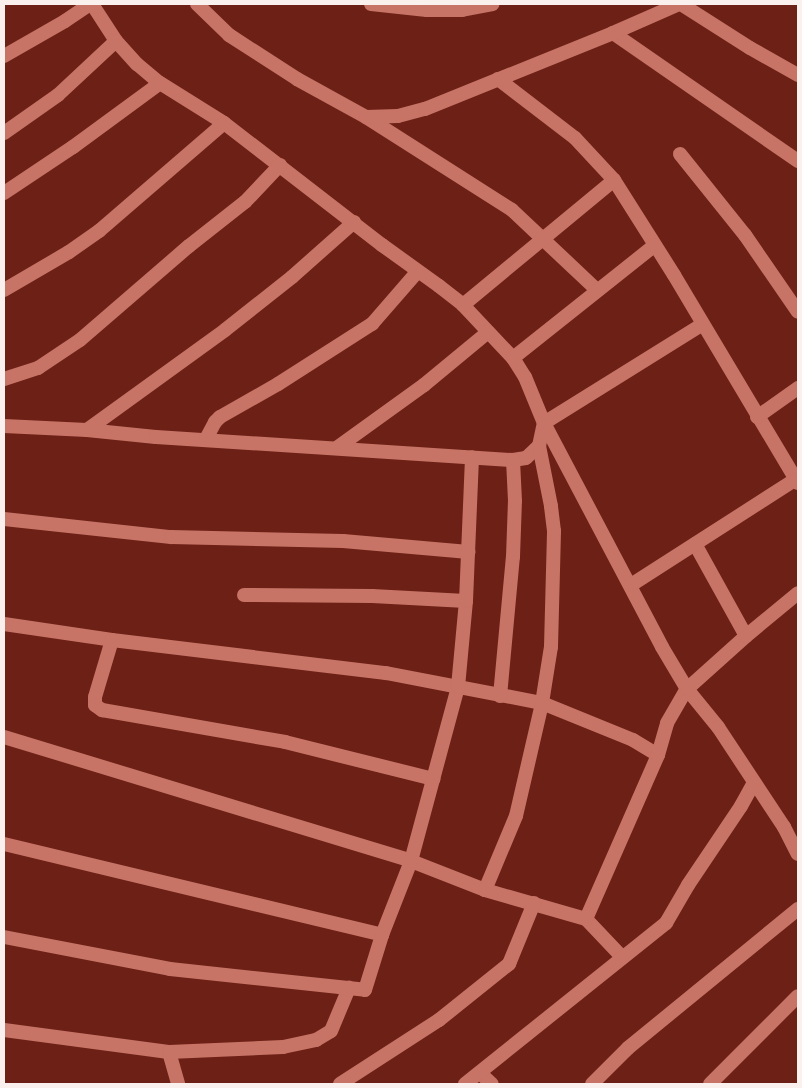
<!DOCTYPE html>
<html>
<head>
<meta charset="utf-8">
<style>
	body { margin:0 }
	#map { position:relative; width:802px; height:1088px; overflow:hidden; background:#6c2016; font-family:"PT Sans",sans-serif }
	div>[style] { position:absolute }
	.minor>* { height:14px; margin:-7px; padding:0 7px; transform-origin:7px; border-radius:7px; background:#c77365 }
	span { translate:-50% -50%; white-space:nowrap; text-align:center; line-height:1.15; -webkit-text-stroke:5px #6c2016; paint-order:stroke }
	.frame { position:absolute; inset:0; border:5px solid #faf0ee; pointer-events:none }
</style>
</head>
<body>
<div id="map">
	<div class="minor">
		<div style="left:92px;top:4px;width:44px;rotate:57deg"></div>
		<div style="left:116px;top:41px;width:31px;rotate:48deg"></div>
		<div style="left:137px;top:64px;width:30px;rotate:40deg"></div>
		<div style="left:160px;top:83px;width:75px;rotate:32deg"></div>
		<div style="left:224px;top:123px;width:200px;rotate:37.7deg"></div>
		<div style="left:382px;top:245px;width:70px;rotate:35.7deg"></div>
		<div style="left:439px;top:286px;width:31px;rotate:38deg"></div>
		<div style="left:463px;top:305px;width:73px;rotate:46.7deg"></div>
		<div style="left:513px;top:358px;width:22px;rotate:58deg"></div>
		<div style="left:525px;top:377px;width:50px;rotate:67.6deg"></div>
		<div style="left:544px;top:423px;width:253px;rotate:62.2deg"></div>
		<div style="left:662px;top:647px;width:49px;rotate:59.2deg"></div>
		<div style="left:687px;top:689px;width:49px;rotate:50.8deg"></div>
		<div style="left:718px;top:727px;width:120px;rotate:56.6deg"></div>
		<div style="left:784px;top:827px;width:30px;rotate:63deg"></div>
		<div style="left:197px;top:4px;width:45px;rotate:44.1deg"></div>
		<div style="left:229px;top:35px;width:81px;rotate:32.9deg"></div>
		<div style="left:297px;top:79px;width:79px;rotate:28.8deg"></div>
		<div style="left:366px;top:117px;width:173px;rotate:32.5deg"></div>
		<div style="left:512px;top:210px;width:117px;rotate:43.3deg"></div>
		<div style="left:371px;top:4px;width:56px;rotate:6.1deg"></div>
		<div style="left:427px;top:10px;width:35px"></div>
		<div style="left:462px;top:10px;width:31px;rotate:-11deg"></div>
		<div style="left:681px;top:4px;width:82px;rotate:32.5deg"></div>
		<div style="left:750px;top:48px;width:55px;rotate:29.4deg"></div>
		<div style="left:613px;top:33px;width:225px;rotate:34.7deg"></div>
		<div style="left:4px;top:56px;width:70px;rotate:-29.8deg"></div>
		<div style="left:65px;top:21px;width:30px;rotate:-34deg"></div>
		<div style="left:498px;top:79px;width:97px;rotate:37.5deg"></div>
		<div style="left:575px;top:138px;width:57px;rotate:47.1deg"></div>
		<div style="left:614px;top:180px;width:112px;rotate:57.7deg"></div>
		<div style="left:674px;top:275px;width:242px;rotate:59.2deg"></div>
		<div style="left:366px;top:117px;width:32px;rotate:-2deg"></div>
		<div style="left:398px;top:116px;width:28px;rotate:-15deg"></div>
		<div style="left:425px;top:109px;width:203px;rotate:-22deg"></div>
		<div style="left:613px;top:33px;width:72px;rotate:-23.7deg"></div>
		<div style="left:4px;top:133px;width:66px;rotate:-35.1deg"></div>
		<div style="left:58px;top:95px;width:79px;rotate:-43deg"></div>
		<div style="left:680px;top:154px;width:104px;rotate:51.3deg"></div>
		<div style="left:745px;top:235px;width:93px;rotate:55.5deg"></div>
		<div style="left:4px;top:193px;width:83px;rotate:-33.7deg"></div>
		<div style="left:73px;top:147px;width:108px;rotate:-36.3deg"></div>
		<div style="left:4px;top:290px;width:75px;rotate:-30.3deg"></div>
		<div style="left:69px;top:252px;width:37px;rotate:-35deg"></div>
		<div style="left:99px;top:231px;width:165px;rotate:-40.8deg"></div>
		<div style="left:463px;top:305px;width:196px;rotate:-39.6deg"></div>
		<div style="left:513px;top:358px;width:181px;rotate:-38.5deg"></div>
		<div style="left:4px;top:379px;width:36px;rotate:-18deg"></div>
		<div style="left:38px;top:368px;width:50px;rotate:-33.7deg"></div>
		<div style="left:80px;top:340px;width:144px;rotate:-40.8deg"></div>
		<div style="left:189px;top:246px;width:71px;rotate:-38.2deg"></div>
		<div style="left:245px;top:202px;width:51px;rotate:-46.6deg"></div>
		<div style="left:757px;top:417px;width:50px;rotate:-35.3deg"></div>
		<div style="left:4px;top:426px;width:83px;rotate:2.8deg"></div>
		<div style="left:87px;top:430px;width:69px;rotate:5.8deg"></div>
		<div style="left:156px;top:437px;width:358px;rotate:3.7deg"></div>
		<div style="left:513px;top:460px;width:13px;rotate:-9deg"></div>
		<div style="left:526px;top:458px;width:18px;rotate:-43deg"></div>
		<div style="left:539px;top:446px;width:24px;rotate:-78deg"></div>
		<div style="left:544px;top:423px;width:187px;rotate:-31.9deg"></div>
		<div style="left:87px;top:430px;width:170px;rotate:-35.9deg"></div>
		<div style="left:225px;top:330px;width:85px;rotate:-38.3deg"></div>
		<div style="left:292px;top:277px;width:83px;rotate:-41.6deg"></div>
		<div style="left:206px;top:439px;width:19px;rotate:-62deg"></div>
		<div style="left:215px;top:422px;width:7px;rotate:-45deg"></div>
		<div style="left:220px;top:417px;width:67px;rotate:-29.6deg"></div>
		<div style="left:278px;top:384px;width:112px;rotate:-32.6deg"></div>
		<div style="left:372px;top:324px;width:70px;rotate:-49deg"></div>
		<div style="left:338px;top:447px;width:106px;rotate:-35.8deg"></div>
		<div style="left:424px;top:385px;width:83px;rotate:-39.6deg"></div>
		<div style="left:4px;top:519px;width:168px;rotate:6.2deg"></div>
		<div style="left:171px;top:537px;width:172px;rotate:1.3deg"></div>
		<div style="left:343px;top:541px;width:126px;rotate:5deg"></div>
		<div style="left:695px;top:544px;width:105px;rotate:61deg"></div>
		<div style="left:631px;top:585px;width:196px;rotate:-32.7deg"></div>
		<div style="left:244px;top:595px;width:128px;rotate:0.4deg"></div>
		<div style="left:372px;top:596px;width:94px;rotate:3deg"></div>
		<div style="left:4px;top:624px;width:109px;rotate:8.4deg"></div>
		<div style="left:112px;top:640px;width:276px;rotate:6.9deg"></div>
		<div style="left:386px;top:673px;width:159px;rotate:10.9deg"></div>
		<div style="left:542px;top:703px;width:98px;rotate:22.1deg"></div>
		<div style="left:633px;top:740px;width:29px;rotate:31deg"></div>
		<div style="left:112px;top:640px;width:59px;rotate:106.6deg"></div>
		<div style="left:95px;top:697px;width:8px;rotate:90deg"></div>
		<div style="left:95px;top:705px;width:9px;rotate:36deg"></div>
		<div style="left:102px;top:710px;width:186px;rotate:9.9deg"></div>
		<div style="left:285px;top:742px;width:153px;rotate:14deg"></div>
		<div style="left:500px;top:696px;width:140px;rotate:-84.7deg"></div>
		<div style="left:513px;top:557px;width:56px;rotate:-88deg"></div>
		<div style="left:515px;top:501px;width:41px;rotate:-92.8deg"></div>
		<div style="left:4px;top:737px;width:425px;rotate:16.9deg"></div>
		<div style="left:411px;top:861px;width:79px;rotate:21.4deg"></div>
		<div style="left:485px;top:890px;width:105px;rotate:16deg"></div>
		<div style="left:586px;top:919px;width:52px;rotate:46.5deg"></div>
		<div style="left:4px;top:844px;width:389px;rotate:13.5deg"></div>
		<div style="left:485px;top:890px;width:80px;rotate:-67.3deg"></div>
		<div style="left:516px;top:816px;width:116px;rotate:-77deg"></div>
		<div style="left:542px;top:703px;width:57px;rotate:-80.9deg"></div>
		<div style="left:551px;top:647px;width:116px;rotate:-88.5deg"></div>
		<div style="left:554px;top:531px;width:25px;rotate:-97deg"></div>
		<div style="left:551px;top:506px;width:61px;rotate:-101.3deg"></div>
		<div style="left:586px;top:919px;width:179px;rotate:-66.3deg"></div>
		<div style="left:658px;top:755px;width:33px;rotate:-74deg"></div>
		<div style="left:667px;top:723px;width:39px;rotate:-60deg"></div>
		<div style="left:687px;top:689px;width:79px;rotate:-41.9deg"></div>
		<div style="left:746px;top:636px;width:67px;rotate:-39.6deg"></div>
		<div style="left:4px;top:937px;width:169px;rotate:10.9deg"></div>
		<div style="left:170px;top:969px;width:196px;rotate:6.1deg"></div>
		<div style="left:365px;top:990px;width:58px;rotate:-72.8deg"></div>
		<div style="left:382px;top:935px;width:79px;rotate:-68.6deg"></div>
		<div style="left:411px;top:861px;width:180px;rotate:-74.9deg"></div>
		<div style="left:458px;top:687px;width:86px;rotate:-84.7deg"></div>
		<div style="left:466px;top:601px;width:144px;rotate:-87.6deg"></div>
		<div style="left:4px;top:1030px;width:166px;rotate:7.6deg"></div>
		<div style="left:169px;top:1052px;width:114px;rotate:-2.5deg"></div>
		<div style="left:283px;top:1047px;width:34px;rotate:-12deg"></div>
		<div style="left:316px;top:1040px;width:17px;rotate:-31deg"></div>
		<div style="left:331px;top:1031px;width:47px;rotate:-67.3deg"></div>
		<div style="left:169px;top:1052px;width:33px;rotate:74deg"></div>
		<div style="left:480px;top:1073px;width:16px;rotate:43deg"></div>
		<div style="left:340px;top:1084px;width:118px;rotate:-32.9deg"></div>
		<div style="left:439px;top:1020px;width:90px;rotate:-38.7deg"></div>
		<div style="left:509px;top:964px;width:66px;rotate:-67.7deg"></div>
		<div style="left:465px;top:1084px;width:258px;rotate:-38.7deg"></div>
		<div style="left:666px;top:923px;width:44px;rotate:-59.9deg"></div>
		<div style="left:688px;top:885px;width:95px;rotate:-56.1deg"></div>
		<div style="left:741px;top:806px;width:26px;rotate:-61deg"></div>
		<div style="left:592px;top:1084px;width:51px;rotate:-45deg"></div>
		<div style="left:628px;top:1048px;width:220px;rotate:-39.3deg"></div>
		<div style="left:710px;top:1084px;width:124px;rotate:-45deg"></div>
	</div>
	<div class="frame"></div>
</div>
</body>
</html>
